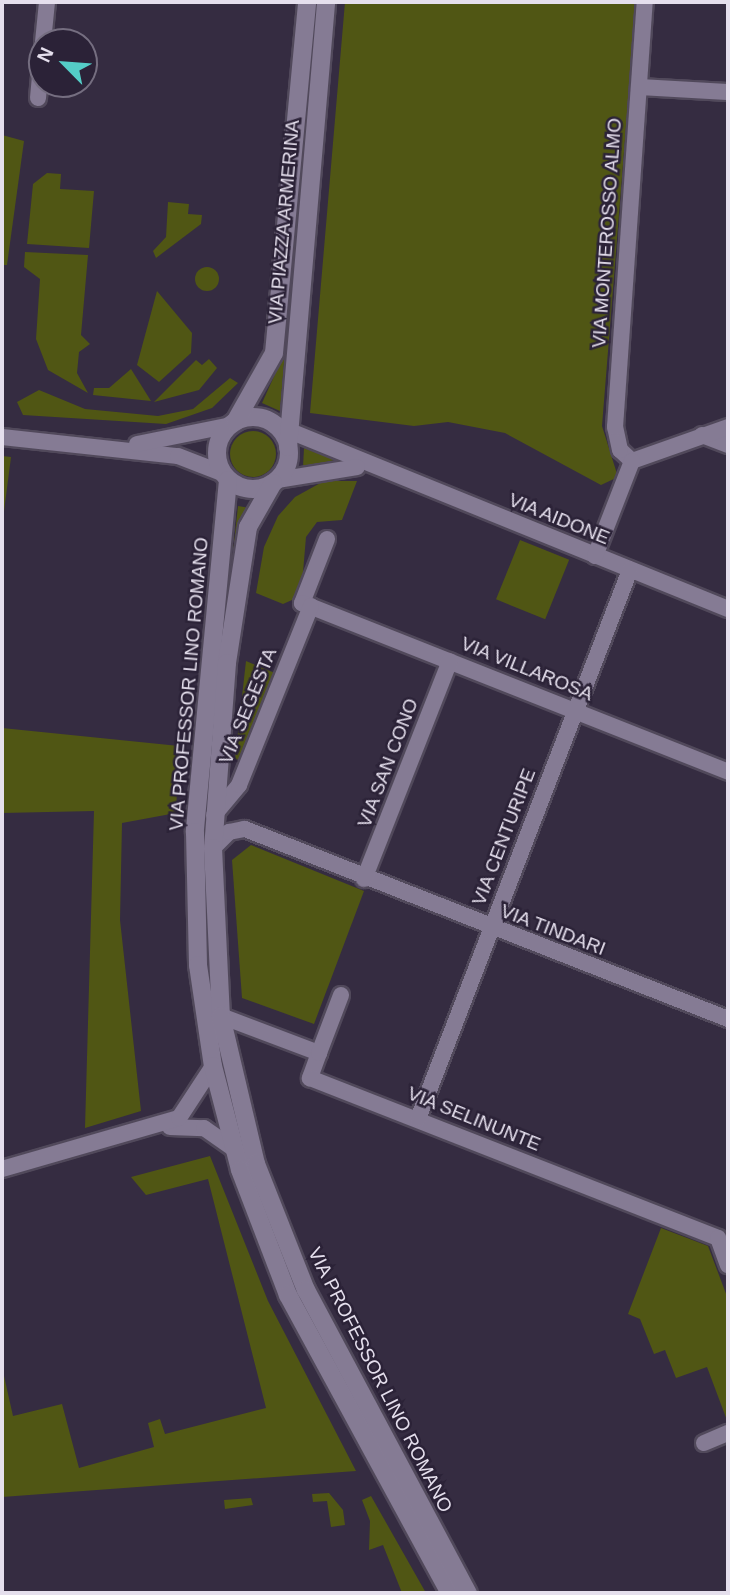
<!DOCTYPE html>
<html>
<head>
<meta charset="utf-8">
<style>
	body { margin:0 }
	#map { position:relative; width:730px; height:1595px; overflow:hidden; background:#352c41; font-family:Helvetica,sans-serif }
	div>[style] { position:absolute }
	.green>* { inset:0; background:#505614; transform-origin:0 0 }
	.round { border-radius:50% }
	.roads { filter:drop-shadow(2px 0 #51495b) drop-shadow(-2px 0 #51495b) drop-shadow(0 2px #51495b) drop-shadow(0 -2px #51495b) }
	.minor>* { height:16px; margin:-8px; padding:0 8px; transform-origin:8px; border-radius:8px; background:#857b94 }
	.tertiary>* { height:18px; margin:-9px; padding:0 9px; transform-origin:9px; border-radius:9px; background:#857b94 }
	.tertiary>.ring { margin:-9px; padding:0; box-sizing:content-box; background:none; border:18px solid #857b94; border-radius:50% }
	span { translate:-50% -50%; white-space:nowrap; text-align:center; line-height:1.15; -webkit-text-stroke:5px #2b2237; paint-order:stroke }
	.street-label { font-size:19px; color:#e5dfed }
	.frame { position:absolute; inset:0; border:4px solid #e5dfed; pointer-events:none }
	.north { position:absolute; left:28px; top:28px; width:70px; height:70px; box-sizing:border-box; background:#2b2237; border:2px solid #756e80; border-radius:50%; rotate:295deg; font-size:19px; font-weight:700; line-height:28px; text-align:center; color:#e5dfed }
	.north::after { content:''; display:block; margin:auto; width:24px; height:32px; background:#54cdc7; clip-path:polygon(50% 0,100% 100%,50% 72%,0 100%) }
</style>
</head>
<body>
<div id="map">
	<div class="green">
		<div style="clip-path:polygon(345px 2px,636px 2px,602px 426px,618px 477px,601px 485px,505px 433px,448px 422px,414px 426px,310px 413px)"></div>
		<div style="clip-path:polygon(2px 135px,24px 141px,7px 265px,2px 265px)"></div>
		<div style="clip-path:polygon(47px 173px,61px 174px,60px 189px,94px 191px,89px 248px,27px 244px,33px 184px)"></div>
		<div style="clip-path:polygon(168px 202px,189px 204px,188px 214px,202px 215px,201px 224px,156px 258px,153px 251px,166px 237px)"></div>
		<div style="clip-path:polygon(25px 252px,88px 255px,81px 335px,90px 344px,79px 352px,77px 373px,88px 393px,48px 370px,36px 339px,40px 279px,24px 267px)"></div>
		<div class="round" style="left:195px;top:267px;width:24px;height:24px"></div>
		<div style="clip-path:polygon(157px 291px,192px 333px,191px 353px,159px 382px,137px 365px)"></div>
		<div style="clip-path:polygon(285px 352px,280px 411px,262px 403px)"></div>
		<div style="clip-path:polygon(209px 359px,217px 368px,199px 390px,154px 402px,196px 360px,202px 365px)"></div>
		<div style="clip-path:polygon(131px 369px,151px 401px,93px 395px,94px 388px,109px 388px)"></div>
		<div style="clip-path:polygon(230px 378px,238px 383px,212px 408px,166px 424px,23px 415px,17px 402px,39px 390px,85px 409px,158px 416px,193px 409px)"></div>
		<div class="round" style="left:230px;top:431px;width:46px;height:46px"></div>
		<div style="clip-path:polygon(304px 448px,335px 460px,303px 467px)"></div>
		<div style="clip-path:polygon(2px 456px,11px 457px,2px 527px)"></div>
		<div style="clip-path:polygon(324px 481px,357px 481px,342px 520px,317px 522px,306px 537px,301px 596px,283px 604px,256px 593px,264px 547px,278px 516px,295px 497px)"></div>
		<div style="clip-path:polygon(238px 506px,250px 508px,231px 570px)"></div>
		<div style="left:520px;top:540px;width:53px;height:64px;rotate:22deg"></div>
		<div style="clip-path:polygon(246px 661px,275px 673px,240px 760px,235px 759px)"></div>
		<div style="clip-path:polygon(2px 728px,179px 746px,176px 813px,122px 823px,120px 920px,141px 1111px,85px 1128px,94px 811px,2px 813px)"></div>
		<div style="clip-path:polygon(251px 845px,364px 891px,314px 1024px,242px 998px,232px 860px)"></div>
		<div style="clip-path:polygon(210px 1156px,268px 1301px,356px 1471px,2px 1497px,2px 1367px,13px 1416px,62px 1404px,79px 1468px,154px 1447px,148px 1423px,160px 1419px,165px 1434px,266px 1408px,208px 1179px,146px 1195px,131px 1177px)"></div>
		<div style="clip-path:polygon(661px 1228px,708px 1246px,728px 1299px,728px 1423px,707px 1367px,676px 1378px,665px 1350px,654px 1354px,640px 1319px,628px 1314px)"></div>
		<div style="clip-path:polygon(329px 1493px,343px 1510px,345px 1525px,331px 1527px,327px 1501px,313px 1502px,312px 1494px)"></div>
		<div style="clip-path:polygon(371px 1496px,426px 1593px,402px 1593px,383px 1545px,369px 1550px,370px 1521px,362px 1500px)"></div>
		<div style="clip-path:polygon(251px 1498px,253px 1505px,225px 1509px,224px 1500px)"></div>
	</div>
	<div class="roads">
		<div class="minor">
			<div style="left:43px;top:42px;width:40px;rotate:-84.3deg"></div>
			<div style="left:639px;top:87px;width:89px;rotate:3.2deg"></div>
			<div style="left:38px;top:98px;width:44px;rotate:-84.8deg"></div>
			<div style="left:275px;top:425px;width:489px;rotate:22.1deg"></div>
			<div style="left:702px;top:435px;width:28px;rotate:21deg"></div>
			<div style="left:2px;top:437px;width:177px;rotate:6.2deg"></div>
			<div style="left:178px;top:456px;width:47px;rotate:21.1deg"></div>
			<div style="left:137px;top:444px;width:96px;rotate:-11.4deg"></div>
			<div style="left:632px;top:461px;width:16px;rotate:-137deg"></div>
			<div style="left:620px;top:450px;width:24px;rotate:-102deg"></div>
			<div style="left:615px;top:427px;width:426px;rotate:-86deg"></div>
			<div style="left:632px;top:461px;width:102px;rotate:-19.5deg"></div>
			<div style="left:277px;top:480px;width:81px;rotate:-9.2deg"></div>
			<div style="left:327px;top:539px;width:69px;rotate:111.3deg"></div>
			<div style="left:302px;top:603px;width:458px;rotate:21.6deg"></div>
			<div style="left:595px;top:556px;width:102px;rotate:-68.7deg"></div>
			<div style="left:214px;top:815px;width:39px;rotate:-50deg"></div>
			<div style="left:239px;top:785px;width:193px;rotate:-68.1deg"></div>
			<div style="left:213px;top:848px;width:23px;rotate:-45deg"></div>
			<div style="left:229px;top:832px;width:16px;rotate:-11deg"></div>
			<div style="left:245px;top:829px;width:519px;rotate:21.47deg"></div>
			<div style="left:364px;top:879px;width:234px;rotate:-68.5deg"></div>
			<div style="left:221px;top:1016px;width:105px;rotate:20.7deg"></div>
			<div style="left:319px;top:1053px;width:27px;rotate:110deg"></div>
			<div style="left:310px;top:1078px;width:438px;rotate:21.4deg"></div>
			<div style="left:718px;top:1238px;width:29px;rotate:70deg"></div>
			<div style="left:319px;top:1053px;width:62px;rotate:-69.2deg"></div>
			<div style="left:418px;top:1119px;width:589px;rotate:-68.89deg"></div>
			<div style="left:170px;top:1127px;width:34px;rotate:2deg"></div>
			<div style="left:204px;top:1128px;width:37px;rotate:35deg"></div>
			<div style="left:2px;top:1169px;width:184px;rotate:-16.1deg"></div>
			<div style="left:179px;top:1118px;width:62px;rotate:-56.8deg"></div>
			<div style="left:704px;top:1443px;width:26px;rotate:-23deg"></div>
		</div>
		<div class="tertiary">
			<div class="ring" style="left:217px;top:417px;width:54px;height:54px"></div>
			<div style="left:235px;top:422px;width:79px;rotate:-60.5deg"></div>
			<div style="left:274px;top:353px;width:353px;rotate:-84.6deg"></div>
			<div style="left:288px;top:447px;width:447px;rotate:-85.1deg"></div>
			<div style="left:228px;top:480px;width:354px;rotate:95.4deg"></div>
			<div style="left:195px;top:832px;width:133px;rotate:88.7deg"></div>
			<div style="left:198px;top:965px;width:102px;rotate:81.6deg"></div>
			<div style="left:213px;top:1066px;width:107px;rotate:75.4deg"></div>
			<div style="left:240px;top:1170px;width:134px;rotate:69deg"></div>
			<div style="left:288px;top:1295px;width:339px;rotate:61.5deg"></div>
			<div style="left:273px;top:483px;width:51px;rotate:119.6deg"></div>
			<div style="left:248px;top:527px;width:138px;rotate:98.8deg"></div>
			<div style="left:227px;top:663px;width:186px;rotate:94.3deg"></div>
			<div style="left:213px;top:848px;width:168px;rotate:87.3deg"></div>
			<div style="left:221px;top:1016px;width:152px;rotate:76.7deg"></div>
			<div style="left:256px;top:1164px;width:136px;rotate:68.4deg"></div>
			<div style="left:306px;top:1290px;width:344px;rotate:61.9deg"></div>
		</div>
	</div>
	<div class="street-label">
		<span style="left:284px;top:222px;rotate:-85deg">VIA PIAZZA ARMERINA</span>
		<span style="left:607px;top:233px;rotate:-86deg">VIA MONTEROSSO ALMO</span>
		<span style="left:559px;top:519px;rotate:22deg">VIA AIDONE</span>
		<span style="left:527px;top:669px;rotate:22deg">VIA VILLAROSA</span>
		<span style="left:189px;top:684px;rotate:-85deg">VIA PROFESSOR LINO ROMANO</span>
		<span style="left:248px;top:706px;rotate:-68deg">VIA SEGESTA</span>
		<span style="left:388px;top:763px;rotate:-69deg">VIA SAN CONO</span>
		<span style="left:504px;top:837px;rotate:-69deg">VIA CENTURIPE</span>
		<span style="left:553px;top:930px;rotate:21deg">VIA TINDARI</span>
		<span style="left:474px;top:1119px;rotate:22deg">VIA SELINUNTE</span>
		<span style="left:380px;top:1380px;rotate:63deg">VIA PROFESSOR LINO ROMANO</span>
	</div>
	<div class="frame"></div>
	<div class="north">N</div>
</div>
</body>
</html>
